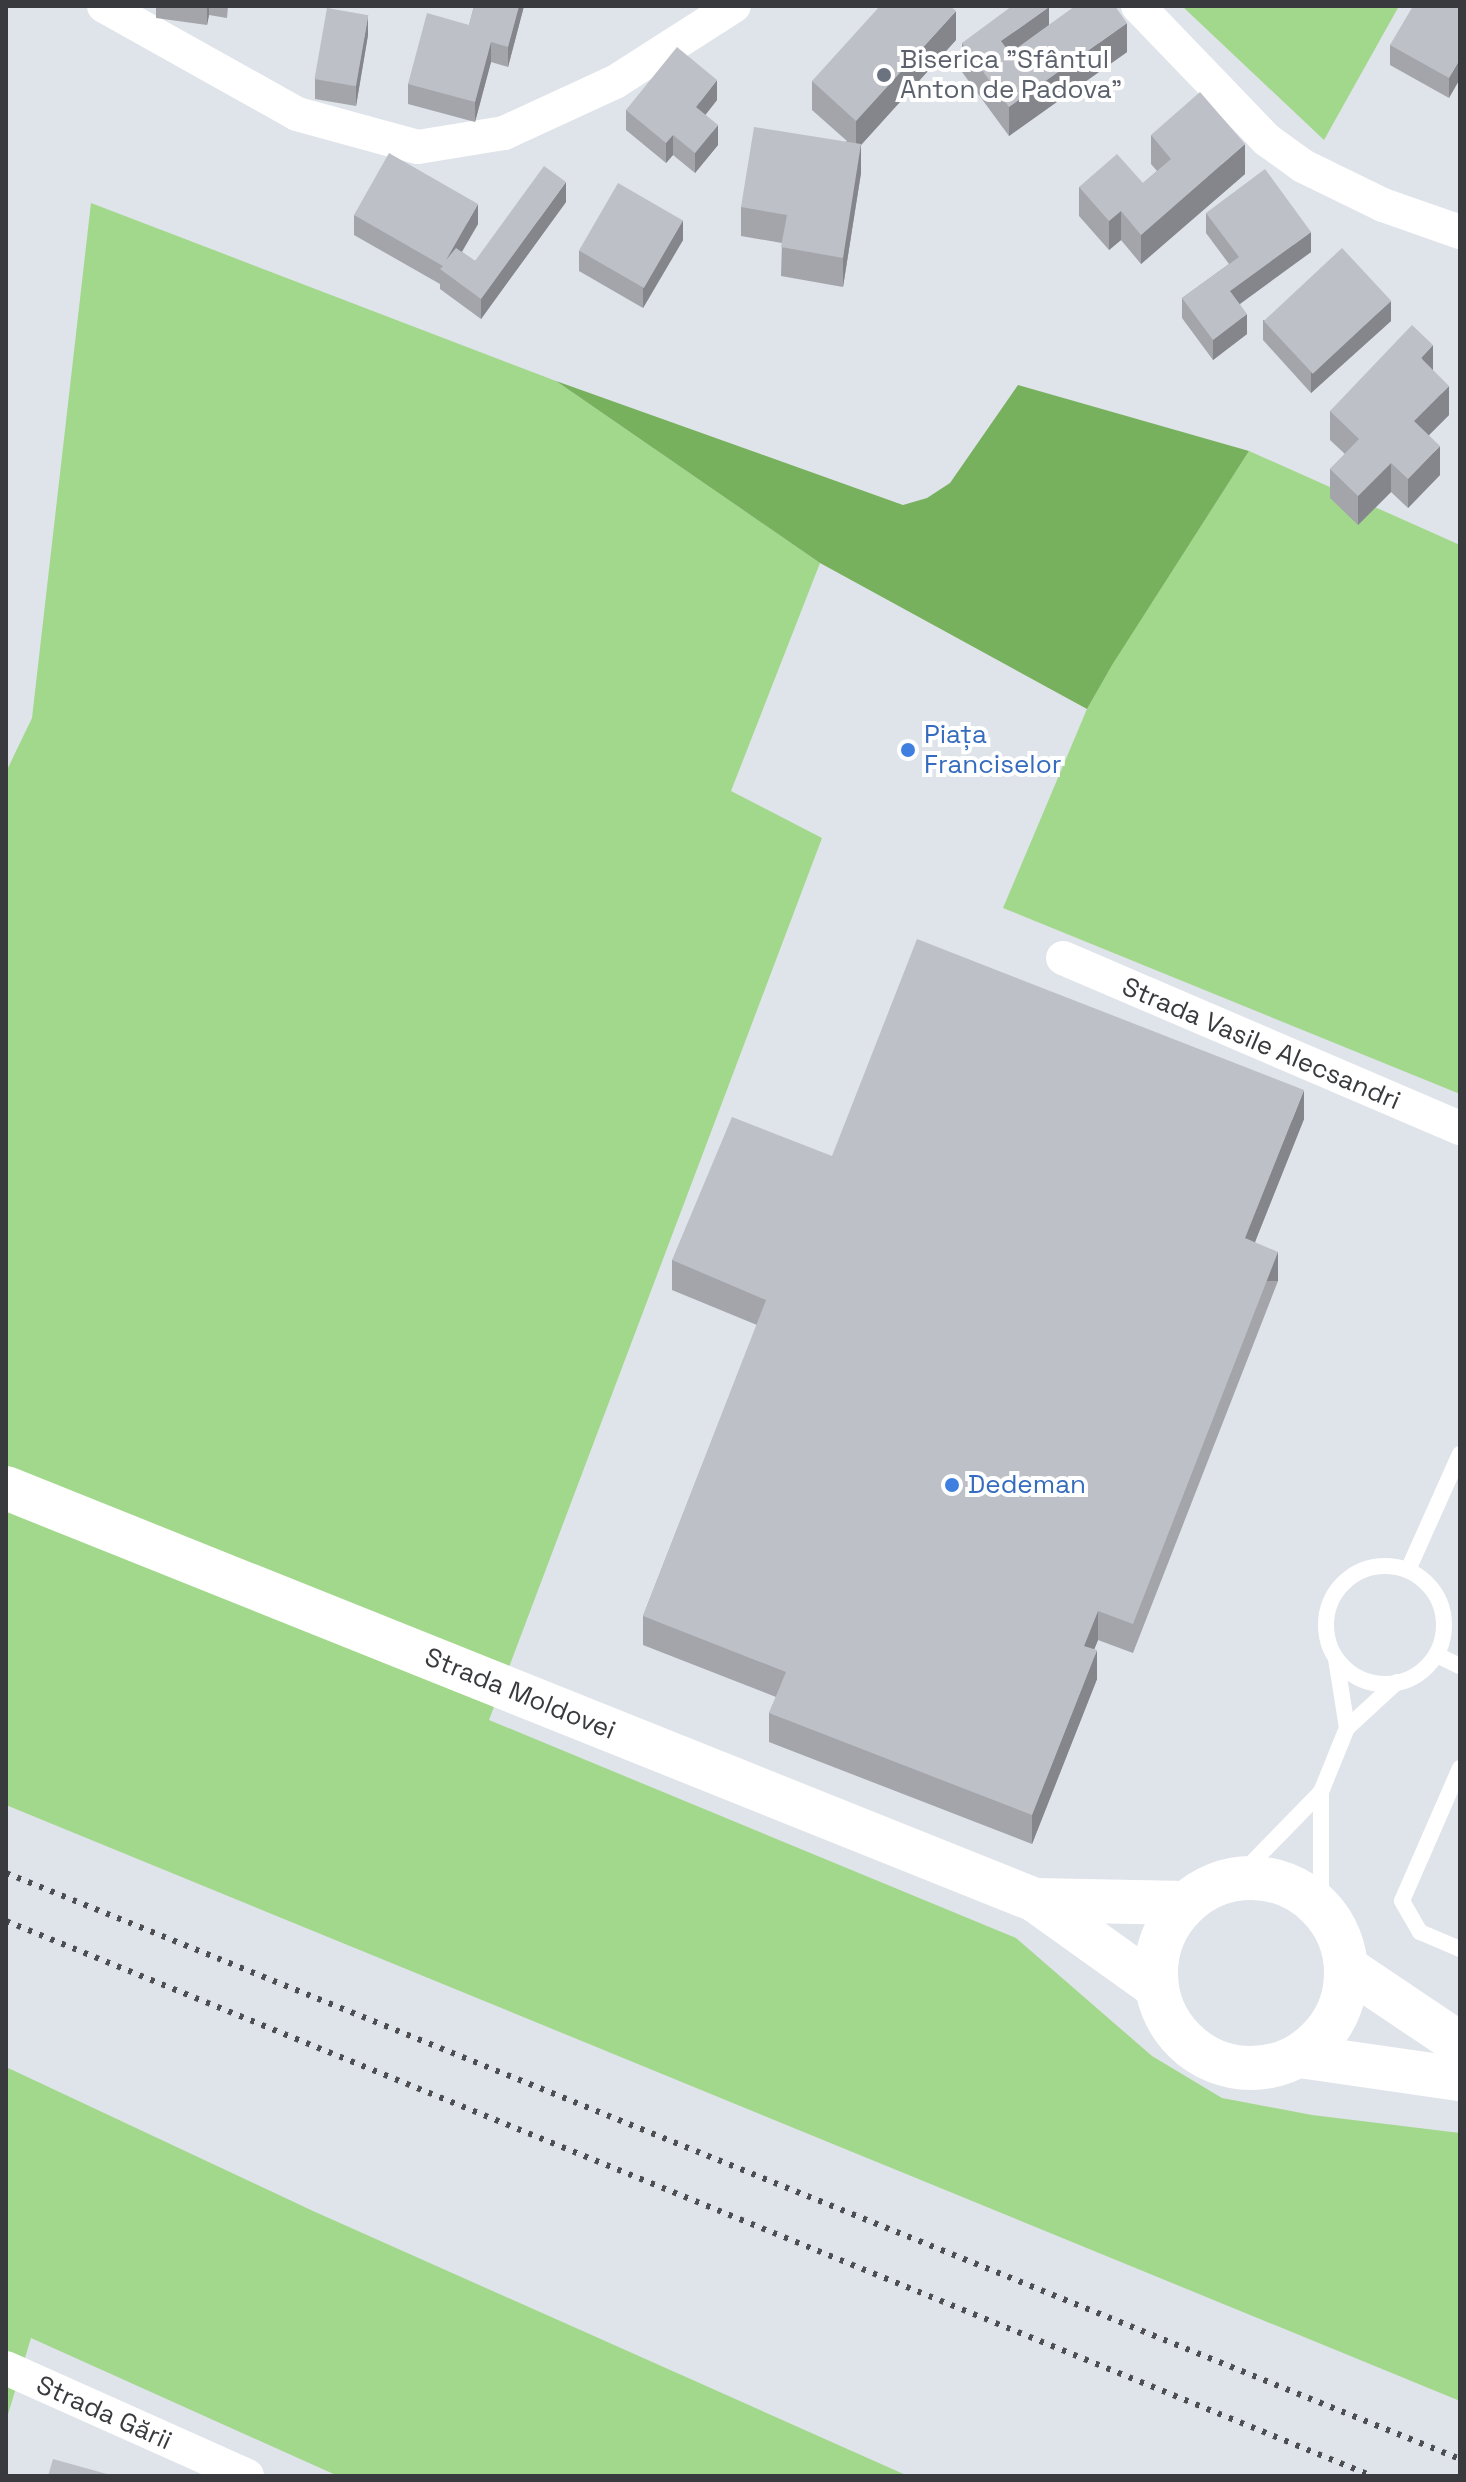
<!DOCTYPE html>
<html>
<head>
<meta charset="utf-8">
<style>
	body { margin:0 }
	#map { position:relative; width:1466px; height:2482px; overflow:hidden; background:#dfe3ea; font-family:"Space Grotesk",sans-serif }
	div>[style] { position:absolute }
	.green>* { inset:0; background:#a2d88b }
	.forest>* { inset:0; background:#78b15e }
	.service>* { height:16px; margin:-8px; padding:0 8px; transform-origin:8px; border-radius:8px; background:#fff }
	.service>.ring { margin:-8px; padding:0; box-sizing:content-box; background:none; border:16px solid #fff; border-radius:50% }
	.minor>* { height:34px; margin:-17px; padding:0 17px; transform-origin:17px; border-radius:17px; background:#fff }
	.primary>* { height:44px; margin:-22px; padding:0 22px; transform-origin:22px; border-radius:22px; background:#fff }
	.primary>.ring { margin:-22px; padding:0; box-sizing:content-box; background:none; border:44px solid #fff; border-radius:50% }
	.rail>* { height:6px; margin-top:-3px; transform-origin:0; background:repeating-linear-gradient(90deg,#4c4e51 0 4px,transparent 0 12px) }
	.wall>* { inset:0; background:#a3a5ab }
	.shaded-wall>* { inset:0; background:#84868b; transform-origin:0 0 }
	.building>* { inset:0; background:#bdc0c7; transform-origin:0 0 }
	.dots>* { width:22px; height:22px; translate:-50% -50%; box-sizing:border-box; border:4px solid #fff; border-radius:50% }
	span { translate:-50% -50%; white-space:nowrap; text-align:center; line-height:1.15; -webkit-text-stroke:8px #fff; paint-order:stroke }
	.worship-label { font-size:26px; color:#5b616d }
	.left { translate:0 -50%; text-align:left }
	.shop-label { font-size:26px; color:#366cbe }
	.street-label { font-size:26px; color:#383a3d }
	.frame { position:absolute; inset:0; border:8px solid #383a3d; pointer-events:none }
</style>
</head>
<body>
<div id="map">
	<div class="green">
		<div style="clip-path:polygon(1182px 6px,1399px 6px,1324px 140px)"></div>
		<div style="clip-path:polygon(91px 203px,556px 381px,820px 563px,731px 791px,822px 838px,489px 1720px,1016px 1938px,1152px 2056px,1222px 2098px,1312px 2115px,1460px 2133px,1460px 2401px,6px 1805px,6px 772px,32px 718px)"></div>
		<div style="clip-path:polygon(1249px 451px,1460px 545px,1460px 1094px,1003px 908px,1087px 709px,1111px 665px)"></div>
		<div style="clip-path:polygon(6px 2067px,313px 2211px,908px 2476px,338px 2476px,31px 2338px,6px 2421px)"></div>
	</div>
	<div class="forest">
		<div style="clip-path:polygon(556px 381px,903px 505px,927px 498px,950px 483px,1018px 385px,1249px 451px,1112px 665px,1087px 709px,820px 563px)"></div>
	</div>
	<div class="service">
		<div class="ring" style="left:1326px;top:1566px;width:102px;height:102px"></div>
		<div style="left:1408px;top:1570px;width:127px;rotate:-65.9deg"></div>
		<div style="left:1437px;top:1655px;width:25px;rotate:26deg"></div>
		<div style="left:1336px;top:1659px;width:70px;rotate:80.9deg"></div>
		<div style="left:1460px;top:1768px;width:145px;rotate:113.6deg"></div>
		<div style="left:1402px;top:1901px;width:36px;rotate:60deg"></div>
		<div style="left:1420px;top:1932px;width:43px;rotate:23deg"></div>
		<div style="left:1237px;top:1878px;width:120px;rotate:-45.7deg"></div>
		<div style="left:1321px;top:1909px;width:117px;rotate:-90deg"></div>
		<div style="left:1321px;top:1792px;width:69px;rotate:-67.9deg"></div>
		<div style="left:1347px;top:1728px;width:68px;rotate:-42.6deg"></div>
	</div>
	<div class="minor">
		<div style="left:104px;top:6px;width:221px;rotate:29.2deg"></div>
		<div style="left:297px;top:114px;width:125px;rotate:15.3deg"></div>
		<div style="left:418px;top:147px;width:87px;rotate:-9.2deg"></div>
		<div style="left:504px;top:133px;width:122px;rotate:-24.7deg"></div>
		<div style="left:615px;top:82px;width:141px;rotate:-32.6deg"></div>
		<div style="left:1138px;top:6px;width:186px;rotate:46.1deg"></div>
		<div style="left:1267px;top:140px;width:44px;rotate:35.8deg"></div>
		<div style="left:1303px;top:166px;width:89px;rotate:26deg"></div>
		<div style="left:1383px;top:205px;width:82px;rotate:19.3deg"></div>
		<div style="left:1063px;top:958px;width:432px;rotate:23.2deg"></div>
		<div style="left:6px;top:2368px;width:264px;rotate:24.1deg"></div>
	</div>
	<div class="primary">
		<div style="left:6px;top:1488px;width:1108px;rotate:21.82deg"></div>
		<div style="left:1035px;top:1900px;width:148px;rotate:35.6deg"></div>
		<div class="ring" style="left:1156px;top:1878px;width:146px;height:146px"></div>
		<div style="left:1035px;top:1900px;width:150px;rotate:1.1deg"></div>
		<div style="left:1347px;top:1968px;width:136px;rotate:33.9deg"></div>
		<div style="left:1300px;top:2056px;width:162px;rotate:8.2deg"></div>
	</div>
	<div class="rail">
		<div style="left:6px;top:1873px;width:1568px;rotate:21.95deg"></div>
		<div style="left:6px;top:1921px;width:1474px;rotate:22.11deg"></div>
	</div>
	<div class="wall">
		<div style="clip-path:polygon(156px 6px,228px 6px,227px 18px,209px 15px,207px 25px,156px 18px)"></div>
		<div style="clip-path:polygon(474px 6px,524px 6px,508px 67px,491px 62px,475px 122px,408px 104px,408px 84px,469px 25px)"></div>
		<div style="clip-path:polygon(1460px 6px,1449px 98px,1390px 65px,1390px 45px)"></div>
		<div style="clip-path:polygon(1049px 25px,1127px 52px,1009px 136px,962px 72px,962px 43px)"></div>
		<div style="clip-path:polygon(368px 35px,356px 106px,315px 99px,315px 79px)"></div>
		<div style="clip-path:polygon(956px 40px,861px 145px,861px 173px,843px 287px,781px 276px,782px 243px,741px 236px,741px 207px,847px 141px,812px 110px,812px 81px)"></div>
		<div style="clip-path:polygon(717px 100px,705px 115px,718px 145px,695px 173px,673px 155px,666px 163px,626px 130px,626px 110px)"></div>
		<div style="clip-path:polygon(1151px 135px,1245px 174px,1141px 264px,1121px 240px,1109px 250px,1079px 216px,1079px 187px,1143px 183px,1157px 171px,1151px 164px)"></div>
		<div style="clip-path:polygon(566px 202px,481px 319px,440px 289px,440px 284px,354px 235px,354px 215px,478px 224px,462px 252px,475px 261px)"></div>
		<div style="clip-path:polygon(1206px 213px,1311px 252px,1240px 304px,1247px 334px,1213px 360px,1182px 318px,1182px 298px,1229px 264px,1206px 233px)"></div>
		<div style="clip-path:polygon(683px 240px,643px 308px,579px 271px,579px 251px)"></div>
		<div style="clip-path:polygon(1263px 320px,1391px 321px,1311px 393px,1263px 340px)"></div>
		<div style="clip-path:polygon(1433px 371px,1449px 415px,1429px 435px,1440px 475px,1408px 508px,1391px 492px,1358px 525px,1330px 498px,1330px 469px,1345px 454px,1330px 440px,1330px 411px)"></div>
		<div style="clip-path:polygon(1304px 1119px,1255px 1242px,1278px 1281px,1133px 1653px,1098px 1640px,1094px 1649px,1097px 1679px,1032px 1844px,769px 1742px,769px 1713px,776px 1697px,643px 1645px,643px 1616px,757px 1325px,672px 1290px,672px 1260px,832px 1156px)"></div>
	</div>
	<div class="shaded-wall">
		<div style="clip-path:polygon(207px 6px,209px 6px,209px 15px,207px 25px)"></div>
		<div style="clip-path:polygon(519px 6px,524px 6px,508px 67px,508px 47px)"></div>
		<div style="clip-path:polygon(1049px 7px,1049px 36px,1001px 70px,1001px 41px)"></div>
		<div style="clip-path:polygon(956px 11px,956px 40px,861px 145px,861px 173px,843px 287px,843px 258px,856px 150px,856px 121px)"></div>
		<div style="clip-path:polygon(368px 15px,368px 35px,356px 106px,356px 86px)"></div>
		<div style="clip-path:polygon(1127px 23px,1127px 52px,1009px 136px,1009px 107px)"></div>
		<div style="clip-path:polygon(491px 42px,491px 62px,475px 122px,475px 102px)"></div>
		<div style="clip-path:polygon(1460px 59px,1460px 79px,1449px 98px,1449px 78px)"></div>
		<div style="clip-path:polygon(717px 80px,717px 100px,696px 127px,696px 107px)"></div>
		<div style="clip-path:polygon(718px 125px,718px 145px,695px 173px,695px 153px)"></div>
		<div style="clip-path:polygon(673px 135px,673px 155px,666px 163px,666px 143px)"></div>
		<div style="clip-path:polygon(1245px 144px,1245px 174px,1141px 264px,1141px 235px)"></div>
		<div style="clip-path:polygon(566px 182px,566px 202px,481px 319px,481px 299px)"></div>
		<div style="clip-path:polygon(478px 204px,478px 224px,448px 275px,446px 260px)"></div>
		<div style="clip-path:polygon(1121px 211px,1121px 240px,1109px 250px,1109px 221px)"></div>
		<div style="clip-path:polygon(683px 220px,683px 240px,643px 308px,643px 288px)"></div>
		<div style="clip-path:polygon(1311px 232px,1311px 252px,1230px 311px,1230px 291px)"></div>
		<div style="clip-path:polygon(1391px 301px,1391px 321px,1311px 393px,1311px 373px)"></div>
		<div style="clip-path:polygon(1247px 314px,1247px 334px,1213px 360px,1213px 340px)"></div>
		<div style="clip-path:polygon(1433px 345px,1433px 374px,1421px 358px)"></div>
		<div style="clip-path:polygon(1449px 386px,1449px 415px,1414px 450px,1414px 421px)"></div>
		<div style="clip-path:polygon(1440px 446px,1440px 475px,1408px 508px,1408px 479px)"></div>
		<div style="clip-path:polygon(1391px 463px,1391px 492px,1358px 525px,1358px 496px)"></div>
		<div style="clip-path:polygon(1304px 1090px,1304px 1119px,1245px 1267px,1245px 1238px)"></div>
		<div style="left:1278px;top:1252px;width:29px;height:399px;rotate:90deg"></div>
		<div style="clip-path:polygon(1098px 1611px,1098px 1640px,1084px 1675px,1084px 1646px)"></div>
		<div style="clip-path:polygon(1097px 1650px,1097px 1679px,1032px 1844px,1032px 1815px)"></div>
	</div>
	<div class="building">
		<div style="clip-path:polygon(474px 6px,519px 6px,508px 47px,491px 42px,475px 102px,408px 84px,427px 13px,469px 25px)"></div>
		<div style="clip-path:polygon(880px 6px,950px 6px,956px 11px,856px 121px,812px 81px)"></div>
		<div style="clip-path:polygon(1012px 6px,1049px 7px,1001px 41px,1010px 53px,1075px 6px,1115px 6px,1127px 23px,1009px 107px,962px 43px)"></div>
		<div style="clip-path:polygon(1413px 6px,1460px 6px,1460px 59px,1449px 78px,1390px 45px)"></div>
		<div style="left:327px;top:8px;width:42px;height:72px;rotate:10deg"></div>
		<div style="clip-path:polygon(677px 47px,717px 80px,696px 107px,718px 125px,695px 153px,673px 135px,666px 143px,626px 110px)"></div>
		<div style="clip-path:polygon(1200px 92px,1245px 144px,1141px 235px,1121px 211px,1109px 221px,1079px 187px,1117px 154px,1143px 183px,1171px 159px,1151px 135px)"></div>
		<div style="clip-path:polygon(754px 127px,861px 144px,843px 258px,781px 247px,787px 215px,741px 207px)"></div>
		<div style="clip-path:polygon(389px 153px,478px 204px,446px 260px,456px 248px,475px 261px,544px 166px,566px 182px,481px 299px,440px 269px,443px 266px,354px 215px)"></div>
		<div style="clip-path:polygon(1265px 169px,1311px 232px,1230px 291px,1247px 314px,1213px 340px,1182px 298px,1239px 257px,1206px 213px)"></div>
		<div style="left:618px;top:183px;width:75px;height:78px;rotate:30deg"></div>
		<div style="left:1342px;top:248px;width:72px;height:107px;rotate:47deg"></div>
		<div style="clip-path:polygon(1412px 325px,1433px 345px,1421px 358px,1449px 386px,1414px 421px,1440px 446px,1408px 479px,1391px 463px,1358px 496px,1330px 469px,1359px 439px,1330px 411px)"></div>
		<div style="clip-path:polygon(917px 939px,1304px 1090px,1245px 1238px,1278px 1252px,1133px 1624px,1098px 1611px,1084px 1646px,1097px 1650px,1032px 1815px,769px 1713px,786px 1672px,643px 1616px,766px 1300px,672px 1260px,732px 1117px,832px 1156px)"></div>
		<div style="clip-path:polygon(53px 2459px,107px 2474px,106px 2476px,48px 2476px)"></div>
	</div>
	<div class="dots">
		<div style="left:884px;top:75px;background:#6b7280"></div>
		<div style="left:908px;top:750px;background:#3f7fe0"></div>
		<div style="left:952px;top:1485px;background:#3f7fe0"></div>
	</div>
	<div class="worship-label">
		<span class="left" style="left:900px;top:75px">Biserica "Sfântul<br>Anton de Padova"</span>
	</div>
	<div class="shop-label">
		<span class="left" style="left:924px;top:750px">Piața<br>Franciselor</span>
		<span class="left" style="left:968px;top:1485px">Dedeman</span>
	</div>
	<div class="street-label">
		<span style="left:1261px;top:1044px;rotate:23deg">Strada Vasile Alecsandri</span>
		<span style="left:520px;top:1694px;rotate:22deg">Strada Moldovei</span>
		<span style="left:104px;top:2413px;rotate:24deg">Strada Gării</span>
	</div>
	<div class="frame"></div>
</div>
</body>
</html>
